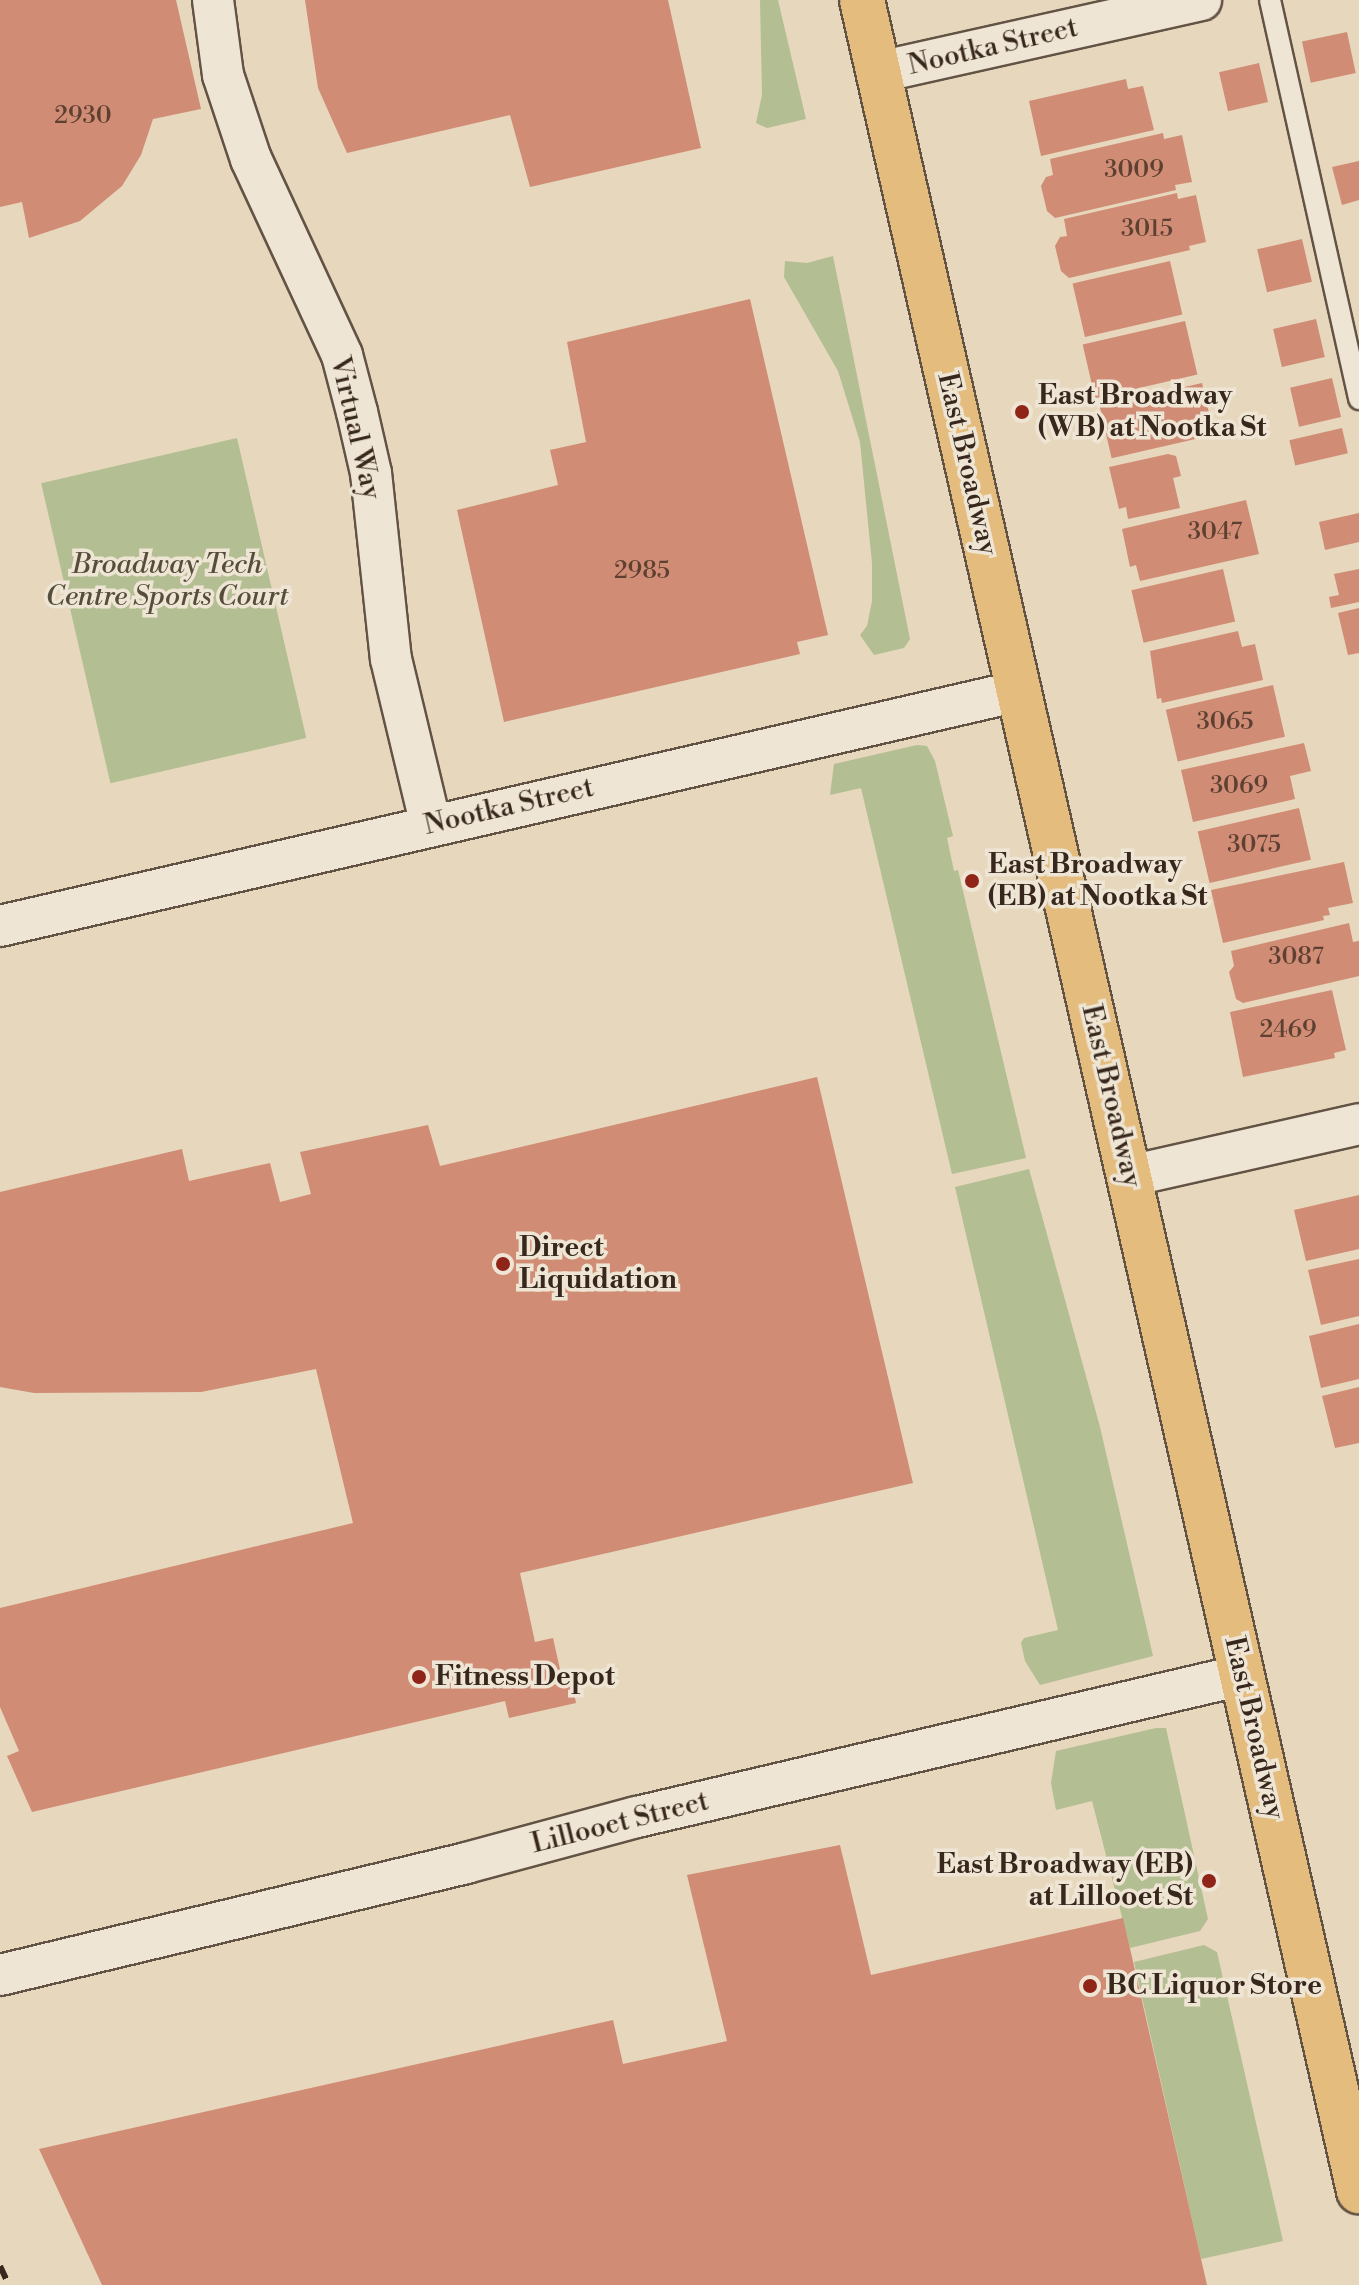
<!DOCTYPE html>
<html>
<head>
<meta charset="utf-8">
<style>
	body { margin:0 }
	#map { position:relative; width:1359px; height:2285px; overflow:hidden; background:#e6d7bd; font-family:"Libre Bodoni",serif }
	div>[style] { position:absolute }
	.green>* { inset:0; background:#b3be92; transform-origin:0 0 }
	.building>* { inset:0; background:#d08c74; transform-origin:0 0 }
	.roads { filter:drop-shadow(2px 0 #635344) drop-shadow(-2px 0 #635344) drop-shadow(0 2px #635344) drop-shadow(0 -2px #635344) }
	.lane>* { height:20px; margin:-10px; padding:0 10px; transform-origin:10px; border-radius:10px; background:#efe5d4 }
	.street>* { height:40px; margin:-20px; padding:0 20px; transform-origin:20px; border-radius:20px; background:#efe5d4 }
	.primary>* { height:44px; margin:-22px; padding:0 22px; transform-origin:22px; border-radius:22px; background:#e3bc7e }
	.rail>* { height:6px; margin-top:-3px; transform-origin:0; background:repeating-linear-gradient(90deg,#37271c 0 14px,transparent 0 28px) }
	.dots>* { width:22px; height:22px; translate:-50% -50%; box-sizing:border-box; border:4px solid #efe5d4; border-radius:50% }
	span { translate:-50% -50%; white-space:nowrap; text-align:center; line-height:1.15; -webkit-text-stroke:7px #efe5d4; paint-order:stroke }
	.number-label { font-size:24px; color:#5d4032 }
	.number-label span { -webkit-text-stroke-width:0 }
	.street-label { font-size:28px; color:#37271c }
	.poi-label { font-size:28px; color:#37271c; font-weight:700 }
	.left { translate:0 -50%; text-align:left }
	.right { translate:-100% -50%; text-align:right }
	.park-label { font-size:28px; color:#564d3a; font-style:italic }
</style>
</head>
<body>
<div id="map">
	<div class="green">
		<div style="clip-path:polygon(760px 0,778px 0,806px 119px,767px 128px,756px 123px,762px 95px)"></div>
		<div style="clip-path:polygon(833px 256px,910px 639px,904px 648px,874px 655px,860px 635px,867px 626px,872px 601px,872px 563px,860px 442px,838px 371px,784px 277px,785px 261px,807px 263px)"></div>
		<div style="left:237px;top:438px;width:308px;height:201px;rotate:77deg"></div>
		<div style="clip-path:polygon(917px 745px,927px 746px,935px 761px,953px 836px,947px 838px,954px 871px,958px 870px,1026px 1158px,952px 1174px,861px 788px,830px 795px,834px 764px)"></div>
		<div style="clip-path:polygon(1029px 1169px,1100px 1427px,1153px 1656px,1040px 1685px,1025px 1661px,1021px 1643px,1024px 1638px,1058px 1630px,955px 1187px)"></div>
		<div style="clip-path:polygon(1156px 1728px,1166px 1728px,1208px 1919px,1200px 1931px,1130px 1948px,1092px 1801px,1056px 1810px,1051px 1783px,1056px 1751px)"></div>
		<div style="clip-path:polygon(1204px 1945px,1217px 1952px,1283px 2241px,1201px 2259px,1134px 1962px)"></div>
	</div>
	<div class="building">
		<div style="clip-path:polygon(0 0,176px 0,201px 109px,153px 119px,141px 155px,122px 186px,80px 221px,29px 238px,22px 202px,0 207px)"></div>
		<div style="clip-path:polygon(305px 0,668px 0,701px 148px,530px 187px,510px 115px,347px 153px,318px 88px)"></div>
		<div style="left:1347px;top:32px;width:42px;height:46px;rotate:78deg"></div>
		<div style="left:1259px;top:63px;width:40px;height:41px;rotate:77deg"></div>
		<div style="clip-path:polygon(1126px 79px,1128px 89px,1143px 86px,1154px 130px,1041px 156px,1029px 101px)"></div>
		<div style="clip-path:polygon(1163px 133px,1164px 139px,1182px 135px,1192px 182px,1175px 185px,1176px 190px,1055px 218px,1047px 211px,1041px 186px,1046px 177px,1053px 175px,1050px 159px)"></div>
		<div style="clip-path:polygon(1359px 161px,1359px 200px,1342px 205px,1332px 167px)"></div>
		<div style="clip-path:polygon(1177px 193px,1178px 199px,1196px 195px,1206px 242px,1189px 246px,1190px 250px,1069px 278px,1061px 271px,1055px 246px,1060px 237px,1067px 236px,1064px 219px)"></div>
		<div style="left:1302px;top:239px;width:44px;height:46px;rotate:77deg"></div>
		<div style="left:1170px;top:261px;width:55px;height:100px;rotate:77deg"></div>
		<div style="clip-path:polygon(750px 299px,828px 635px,797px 642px,800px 654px,504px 722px,457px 510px,558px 485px,550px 450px,586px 442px,567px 342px)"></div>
		<div style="left:1316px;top:319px;width:39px;height:44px;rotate:77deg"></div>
		<div style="left:1185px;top:321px;width:55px;height:105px;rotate:77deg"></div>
		<div style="left:1332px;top:378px;width:40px;height:43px;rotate:77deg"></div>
		<div style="left:1202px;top:383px;width:53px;height:105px;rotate:77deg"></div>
		<div style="left:1342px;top:428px;width:26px;height:54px;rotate:77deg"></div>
		<div style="clip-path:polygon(1168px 454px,1176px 456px,1181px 476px,1173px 478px,1180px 508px,1128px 519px,1126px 507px,1119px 509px,1109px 467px)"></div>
		<div style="clip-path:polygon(1246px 500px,1259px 554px,1140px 581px,1136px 565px,1130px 567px,1122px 529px)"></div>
		<div style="clip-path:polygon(1359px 513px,1359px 542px,1325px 550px,1319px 522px)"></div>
		<div style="left:1223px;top:569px;width:54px;height:94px;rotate:77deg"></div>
		<div style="clip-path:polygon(1359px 569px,1359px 602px,1331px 608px,1329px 597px,1339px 595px,1334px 574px)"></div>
		<div style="clip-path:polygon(1359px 608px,1359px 653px,1348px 655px,1338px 613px)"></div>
		<div style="clip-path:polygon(1238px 631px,1242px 647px,1255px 644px,1263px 680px,1162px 703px,1161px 698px,1157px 699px,1150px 651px)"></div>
		<div style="left:1273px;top:685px;width:53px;height:110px;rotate:77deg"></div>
		<div style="clip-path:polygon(1304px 743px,1311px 771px,1290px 776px,1295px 799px,1193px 822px,1181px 770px)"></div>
		<div style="left:1299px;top:808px;width:53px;height:104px;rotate:77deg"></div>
		<div style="clip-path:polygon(1344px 862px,1353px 903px,1328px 908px,1330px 915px,1323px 916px,1324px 920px,1223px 943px,1211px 890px)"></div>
		<div style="clip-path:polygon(1349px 923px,1353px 942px,1359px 941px,1359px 976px,1243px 1003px,1236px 999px,1229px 972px,1234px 966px,1231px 951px)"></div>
		<div style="clip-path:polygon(1332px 990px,1346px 1050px,1334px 1053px,1335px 1058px,1243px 1077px,1230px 1012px)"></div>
		<div style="clip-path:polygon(817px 1077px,913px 1483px,520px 1573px,535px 1642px,553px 1638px,561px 1674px,570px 1672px,576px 1703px,509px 1718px,505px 1701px,32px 1812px,7px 1756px,19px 1751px,0 1707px,0 1608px,353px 1523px,316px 1369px,201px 1392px,34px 1393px,0 1387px,0 1192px,182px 1149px,189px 1181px,270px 1163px,280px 1202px,311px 1194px,300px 1152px,428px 1125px,440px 1166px)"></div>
		<div style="clip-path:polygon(1359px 1195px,1359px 1249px,1306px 1261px,1294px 1210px)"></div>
		<div style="clip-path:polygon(1359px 1259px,1359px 1316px,1321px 1325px,1308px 1270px)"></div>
		<div style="clip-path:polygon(1359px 1324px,1359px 1379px,1321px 1388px,1309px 1336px)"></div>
		<div style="clip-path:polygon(1359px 1387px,1359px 1443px,1335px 1448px,1322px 1396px)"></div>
		<div style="clip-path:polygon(840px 1845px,871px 1975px,1123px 1918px,1207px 2285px,102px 2285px,39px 2149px,613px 2020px,623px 2064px,727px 2041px,687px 1875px)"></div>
	</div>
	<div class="roads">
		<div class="lane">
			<div style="left:1270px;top:0;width:409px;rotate:77.4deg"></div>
		</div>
		<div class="street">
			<div style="left:213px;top:0;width:76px;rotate:82.4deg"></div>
			<div style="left:223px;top:75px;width:89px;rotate:71.6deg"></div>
			<div style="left:251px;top:159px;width:216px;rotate:65.1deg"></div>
			<div style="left:342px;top:355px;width:59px;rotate:75.3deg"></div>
			<div style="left:357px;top:412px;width:63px;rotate:77.1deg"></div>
			<div style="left:371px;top:473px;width:187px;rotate:83.9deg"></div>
			<div style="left:391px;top:659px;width:171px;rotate:76.5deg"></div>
			<div style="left:879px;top:72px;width:330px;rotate:-12.6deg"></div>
			<div style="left:0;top:926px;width:1046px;rotate:-12.99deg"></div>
			<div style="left:1129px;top:1176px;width:236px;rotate:-12.7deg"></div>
			<div style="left:0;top:1975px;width:479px;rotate:-13.5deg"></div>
			<div style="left:466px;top:1863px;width:177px;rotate:-15.1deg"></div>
			<div style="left:637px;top:1817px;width:621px;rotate:-13.21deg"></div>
		</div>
		<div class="primary">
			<div style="left:862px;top:0;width:2247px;rotate:77.22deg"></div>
		</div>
	</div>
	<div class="rail">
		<div style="left:0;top:2266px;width:21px;rotate:65deg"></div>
	</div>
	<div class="dots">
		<div style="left:1022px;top:412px;background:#8f2418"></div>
		<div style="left:972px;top:881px;background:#8f2418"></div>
		<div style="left:503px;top:1264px;background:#8f2418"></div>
		<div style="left:419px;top:1677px;background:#8f2418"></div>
		<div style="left:1209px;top:1881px;background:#8f2418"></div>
		<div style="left:1090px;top:1986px;background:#8f2418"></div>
	</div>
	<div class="number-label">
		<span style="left:83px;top:117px">2930</span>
		<span style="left:1134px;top:171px">3009</span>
		<span style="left:1147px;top:230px">3015</span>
		<span style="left:1215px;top:533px">3047</span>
		<span style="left:642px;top:572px">2985</span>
		<span style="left:1225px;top:723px">3065</span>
		<span style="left:1239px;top:787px">3069</span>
		<span style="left:1254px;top:846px">3075</span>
		<span style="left:1296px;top:958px">3087</span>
		<span style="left:1288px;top:1031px">2469</span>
	</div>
	<div class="street-label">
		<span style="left:993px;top:47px;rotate:-13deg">Nootka Street</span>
		<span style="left:355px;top:428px;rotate:77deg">Virtual Way</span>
		<span style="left:967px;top:464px;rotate:77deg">East Broadway</span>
		<span style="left:509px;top:807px;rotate:-13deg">Nootka Street</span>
		<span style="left:1111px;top:1096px;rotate:77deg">East Broadway</span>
		<span style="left:1254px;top:1728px;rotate:77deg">East Broadway</span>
		<span style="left:620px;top:1823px;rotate:-14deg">Lillooet Street</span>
	</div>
	<div class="poi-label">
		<span class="left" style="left:1038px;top:412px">East Broadway<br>(WB) at Nootka St</span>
		<span class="left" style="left:988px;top:881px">East Broadway<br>(EB) at Nootka St</span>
		<span class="left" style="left:519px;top:1264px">Direct<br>Liquidation</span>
		<span class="left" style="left:435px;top:1677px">Fitness Depot</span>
		<span class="right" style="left:1193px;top:1881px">East Broadway (EB)<br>at Lillooet St</span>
		<span class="left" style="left:1106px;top:1986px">BC Liquor Store</span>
	</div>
	<div class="park-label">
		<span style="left:167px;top:581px">Broadway Tech<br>Centre Sports Court</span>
	</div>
</div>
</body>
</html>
